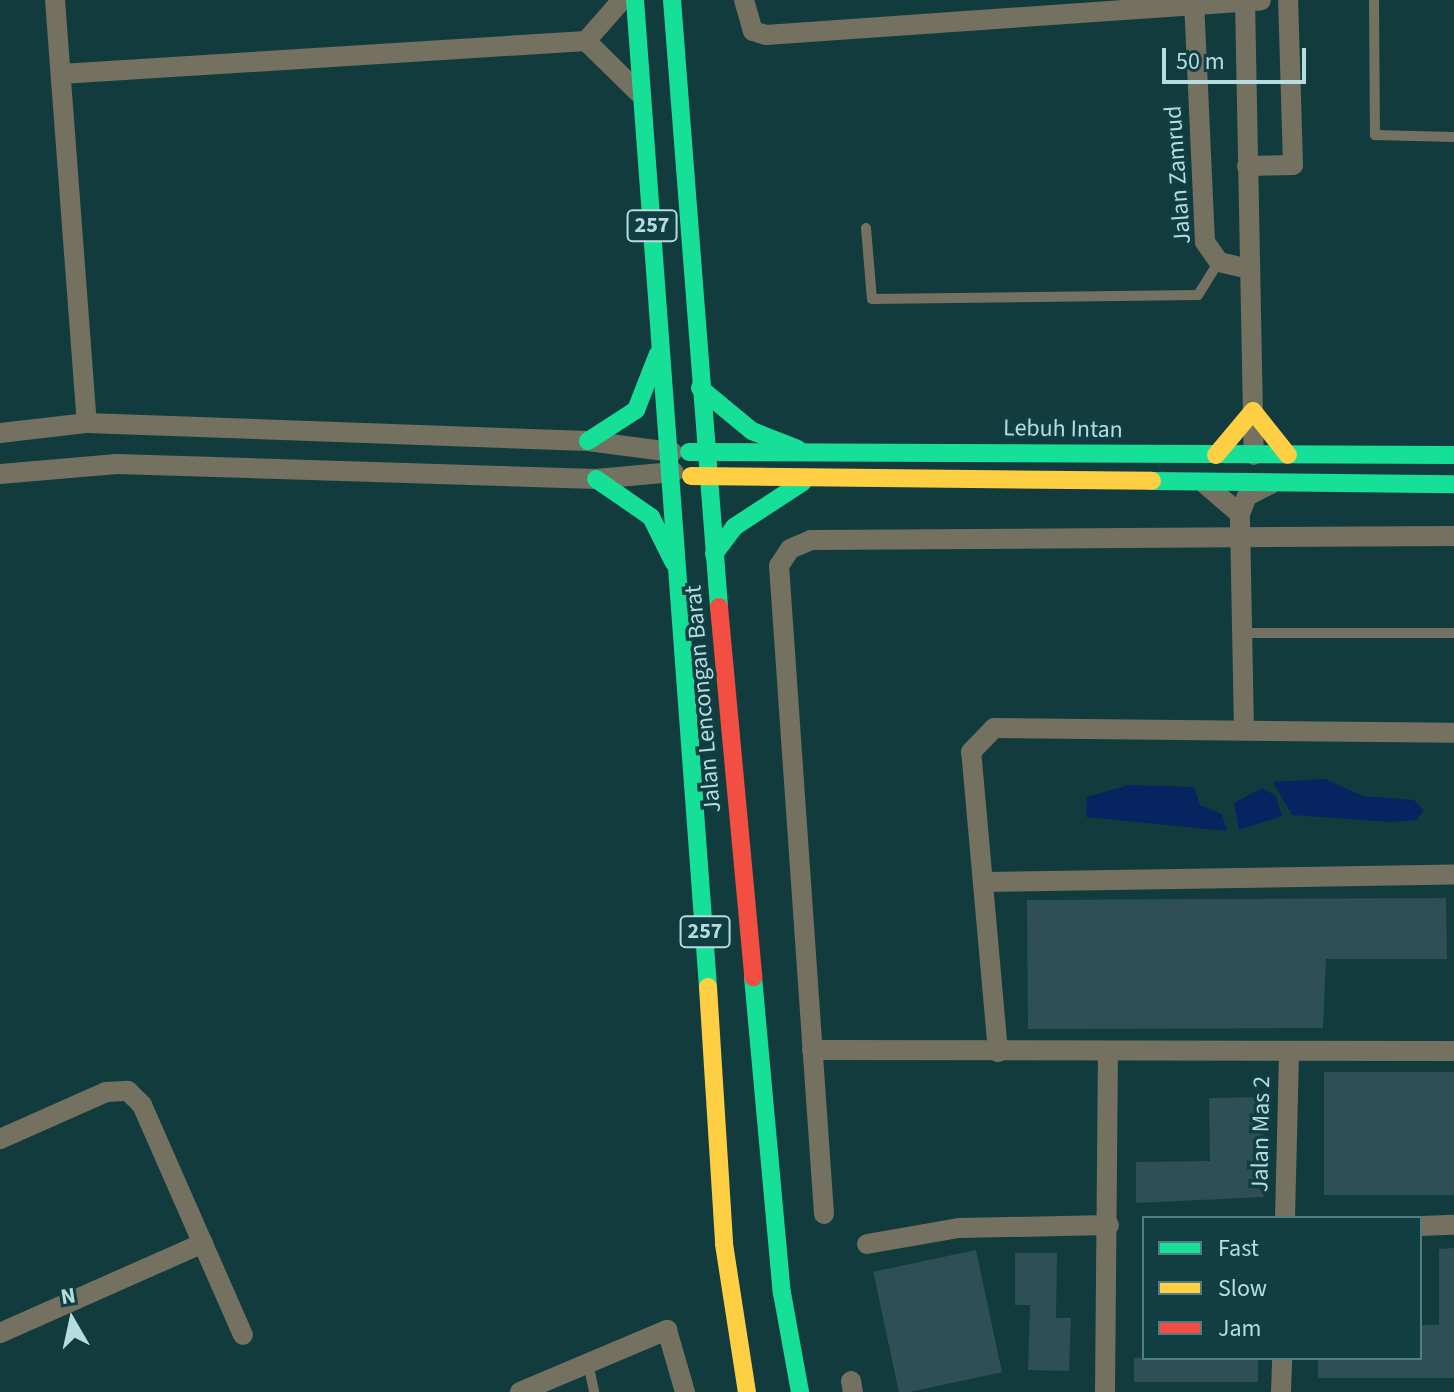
<!DOCTYPE html>
<html>
<head>
<meta charset="utf-8">
<style>
	body { margin:0 }
	#map { position:relative; width:1454px; height:1392px; overflow:hidden; background:#123b3e; font-family:"Source Sans 3",sans-serif }
	div>[style] { position:absolute }
	.water>* { inset:0; background:#072461 }
	.building>* { inset:0; background:#2e4f55; transform-origin:0 0 }
	.lane>* { height:10px; margin:-5px; padding:0 5px; transform-origin:5px; border-radius:5px; background:#747161 }
	.street>* { height:20px; margin:-10px; padding:0 10px; transform-origin:10px; border-radius:10px; background:#747161 }
	.fast>* { height:18px; margin:-9px; padding:0 9px; transform-origin:9px; border-radius:9px; background:#16e098 }
	.slow>* { height:18px; margin:-9px; padding:0 9px; transform-origin:9px; border-radius:9px; background:#ffcf43 }
	.jam>* { height:18px; margin:-9px; padding:0 9px; transform-origin:9px; border-radius:9px; background:#f24e42 }
	span { translate:-50% -50%; white-space:nowrap; text-align:center; line-height:1.15; -webkit-text-stroke:7px #113e42; paint-order:stroke }
	.shield-label span { padding:2px 6px; background:#113e42; border:2px solid; border-radius:6px; -webkit-text-stroke-width:0 }
	.shield-label { font-size:22px; color:#b7dce0; font-weight:700 }
	.street-label { font-size:24px; color:#b7dce0 }
	.legend { position:absolute; left:1142px; top:1216px; width:280px; height:144px; box-sizing:border-box; background:#113e42; border:2px solid #537d81; margin:0; padding:10px 14px; list-style:none; font-size:24px; color:#b7dce0 }
	.legend li { display:flex; align-items:center; gap:16px; height:40px }
	.legend b { width:40px; border:2px solid #537d81 }
	.north { position:absolute; left:32px; top:1280px; width:80px; height:80px; -webkit-text-stroke:6px #113e42; paint-order:stroke; rotate:351deg; font-size:22px; font-weight:700; line-height:32px; text-align:center; color:#b7dce0 }
	.north::after { content:''; display:block; margin:auto; width:28px; height:36px; background:#b7dce0; clip-path:polygon(50% 0,100% 100%,50% 72%,0 100%) }
	.scale { position:absolute; left:1162px; top:48px; width:144px; height:36px; box-sizing:border-box; border:4px solid #b7dce0; border-top:0; padding-left:10px; font-size:24px; line-height:28px; white-space:nowrap; color:#b7dce0; -webkit-text-stroke:6px #113e42; paint-order:stroke }
</style>
</head>
<body>
<div id="map">
	<div class="water">
		<div style="clip-path:polygon(1325px 779px,1363px 796px,1414px 800px,1424px 810px,1417px 820px,1391px 822px,1292px 815px,1273px 782px)"></div>
		<div style="clip-path:polygon(1129px 785px,1194px 787px,1200px 805px,1222px 814px,1227px 831px,1086px 817px,1087px 797px)"></div>
		<div style="clip-path:polygon(1262px 788px,1276px 796px,1282px 816px,1239px 830px,1234px 803px)"></div>
	</div>
	<div class="building">
		<div style="clip-path:polygon(1446px 898px,1447px 959px,1326px 959px,1323px 1028px,1028px 1029px,1027px 900px)"></div>
		<div style="left:1324px;top:1072px;width:130px;height:123px"></div>
		<div style="clip-path:polygon(1262px 1097px,1264px 1197px,1136px 1203px,1136px 1162px,1210px 1161px,1209px 1098px)"></div>
		<div style="clip-path:polygon(1454px 1248px,1454px 1378px,1318px 1378px,1318px 1358px,1420px 1358px,1420px 1325px,1439px 1325px,1439px 1249px)"></div>
		<div style="left:976px;top:1250px;width:125px;height:105px;rotate:78deg"></div>
		<div style="clip-path:polygon(1015px 1253px,1057px 1253px,1056px 1318px,1071px 1318px,1069px 1371px,1028px 1370px,1030px 1305px,1015px 1305px)"></div>
		<div style="left:1134px;top:1358px;width:124px;height:24px"></div>
	</div>
	<div class="lane">
		<div style="left:1374px;top:0;width:135px;rotate:89.6deg"></div>
		<div style="left:1375px;top:135px;width:79px;rotate:1.5deg"></div>
		<div style="left:866px;top:228px;width:71px;rotate:85.2deg"></div>
		<div style="left:872px;top:299px;width:326px;rotate:-0.7deg"></div>
		<div style="left:1198px;top:295px;width:39px;rotate:-58deg"></div>
		<div style="left:1242px;top:633px;width:212px"></div>
		<div style="left:588px;top:1363px;width:30px;rotate:78deg"></div>
	</div>
	<div class="street">
		<div style="left:55px;top:0;width:424px;rotate:85.7deg"></div>
		<div style="left:744px;top:0;width:32px;rotate:74deg"></div>
		<div style="left:753px;top:31px;width:14px;rotate:17deg"></div>
		<div style="left:766px;top:35px;width:496px;rotate:-4deg"></div>
		<div style="left:1194px;top:0;width:242px;rotate:87.4deg"></div>
		<div style="left:1205px;top:242px;width:24px;rotate:55deg"></div>
		<div style="left:1219px;top:262px;width:32px;rotate:13deg"></div>
		<div style="left:1245px;top:0;width:455px;rotate:88.9deg"></div>
		<div style="left:586px;top:41px;width:55px;rotate:-48.7deg"></div>
		<div style="left:61px;top:74px;width:526px;rotate:-3.6deg"></div>
		<div style="left:586px;top:41px;width:74px;rotate:44.5deg"></div>
		<div style="left:1247px;top:166px;width:46px;rotate:-1.2deg"></div>
		<div style="left:1293px;top:165px;width:165px;rotate:-91.7deg"></div>
		<div style="left:0;top:433px;width:88px;rotate:-6.6deg"></div>
		<div style="left:87px;top:423px;width:501px;rotate:2.06deg"></div>
		<div style="left:588px;top:441px;width:85px;rotate:7.5deg"></div>
		<div style="left:0;top:474px;width:117px;rotate:-4.9deg"></div>
		<div style="left:117px;top:464px;width:479px;rotate:1.8deg"></div>
		<div style="left:596px;top:479px;width:78px;rotate:-5.1deg"></div>
		<div style="left:1205px;top:484px;width:46px;rotate:40.6deg"></div>
		<div style="left:1244px;top:730px;width:216px;rotate:-91.1deg"></div>
		<div style="left:1240px;top:514px;width:19px;rotate:-69deg"></div>
		<div style="left:1247px;top:496px;width:27px;rotate:-27deg"></div>
		<div style="left:983px;top:882px;width:471px;rotate:-0.9deg"></div>
		<div style="left:812px;top:1050px;width:642px;rotate:0.09deg"></div>
		<div style="left:998px;top:1052px;width:301px;rotate:-95.1deg"></div>
		<div style="left:971px;top:752px;width:33px;rotate:-46deg"></div>
		<div style="left:994px;top:728px;width:460px;rotate:0.6deg"></div>
		<div style="left:0;top:1139px;width:116px;rotate:-23.9deg"></div>
		<div style="left:106px;top:1092px;width:22px;rotate:-3deg"></div>
		<div style="left:128px;top:1091px;width:20px;rotate:45deg"></div>
		<div style="left:142px;top:1105px;width:251px;rotate:66.3deg"></div>
		<div style="left:824px;top:1214px;width:650px;rotate:-93.97deg"></div>
		<div style="left:779px;top:566px;width:20px;rotate:-57deg"></div>
		<div style="left:790px;top:549px;width:23px;rotate:-23deg"></div>
		<div style="left:811px;top:540px;width:643px;rotate:-0.36deg"></div>
		<div style="left:1285px;top:1218px;width:166px;rotate:-88.6deg"></div>
		<div style="left:1420px;top:1226px;width:34px;rotate:-2deg"></div>
		<div style="left:867px;top:1244px;width:93px;rotate:-9.9deg"></div>
		<div style="left:959px;top:1228px;width:150px;rotate:-1.1deg"></div>
		<div style="left:0;top:1333px;width:222px;rotate:-23.9deg"></div>
		<div style="left:851px;top:1381px;width:11px;rotate:80deg"></div>
		<div style="left:520px;top:1392px;width:160px;rotate:-22.9deg"></div>
		<div style="left:667px;top:1330px;width:65px;rotate:73.8deg"></div>
		<div style="left:1105px;top:1392px;width:339px;rotate:-89.5deg"></div>
		<div style="left:1281px;top:1392px;width:34px;rotate:-88deg"></div>
	</div>
	<div class="fast">
		<div style="left:635px;top:0;width:990px;rotate:85.77deg"></div>
		<div style="left:672px;top:0;width:609px;rotate:85.57deg"></div>
		<div style="left:700px;top:388px;width:67px;rotate:39.6deg"></div>
		<div style="left:752px;top:431px;width:49px;rotate:21.4deg"></div>
		<div style="left:588px;top:441px;width:57px;rotate:-32.9deg"></div>
		<div style="left:636px;top:410px;width:60px;rotate:-68.6deg"></div>
		<div style="left:689px;top:452px;width:765px;rotate:0.22deg"></div>
		<div style="left:596px;top:479px;width:67px;rotate:34.6deg"></div>
		<div style="left:651px;top:517px;width:51px;rotate:63.4deg"></div>
		<div style="left:1152px;top:481px;width:302px;rotate:0.6deg"></div>
		<div style="left:714px;top:554px;width:34px;rotate:-53deg"></div>
		<div style="left:734px;top:527px;width:82px;rotate:-33.1deg"></div>
		<div style="left:753px;top:977px;width:317px;rotate:84.8deg"></div>
		<div style="left:782px;top:1293px;width:101px;rotate:79.7deg"></div>
	</div>
	<div class="slow">
		<div style="left:1216px;top:455px;width:57px;rotate:-49.9deg"></div>
		<div style="left:1253px;top:411px;width:56px;rotate:51.5deg"></div>
		<div style="left:691px;top:476px;width:461px;rotate:0.6deg"></div>
		<div style="left:708px;top:987px;width:257px;rotate:86.4deg"></div>
		<div style="left:724px;top:1244px;width:150px;rotate:81.2deg"></div>
	</div>
	<div class="jam">
		<div style="left:719px;top:607px;width:372px;rotate:84.7deg"></div>
	</div>
	<div class="shield-label">
		<span style="left:652px;top:226px">257</span>
		<span style="left:705px;top:932px">257</span>
	</div>
	<div class="street-label">
		<span style="left:1178px;top:175px;rotate:-94deg">Jalan Zamrud</span>
		<span style="left:1063px;top:429px;rotate:1deg">Lebuh Intan</span>
		<span style="left:703px;top:699px;rotate:-95deg">Jalan Lencongan Barat</span>
		<span style="left:1261px;top:1134px;rotate:-89deg">Jalan Mas 2</span>
	</div>
	<ul class="legend">
	<li><b style="height:10px;background:#16e098"></b>Fast</li>
	<li><b style="height:10px;background:#ffcf43"></b>Slow</li>
	<li><b style="height:10px;background:#f24e42"></b>Jam</li>
	</ul>
	<div class="north">N</div>
	<div class="scale">50 m</div>
</div>
</body>
</html>
